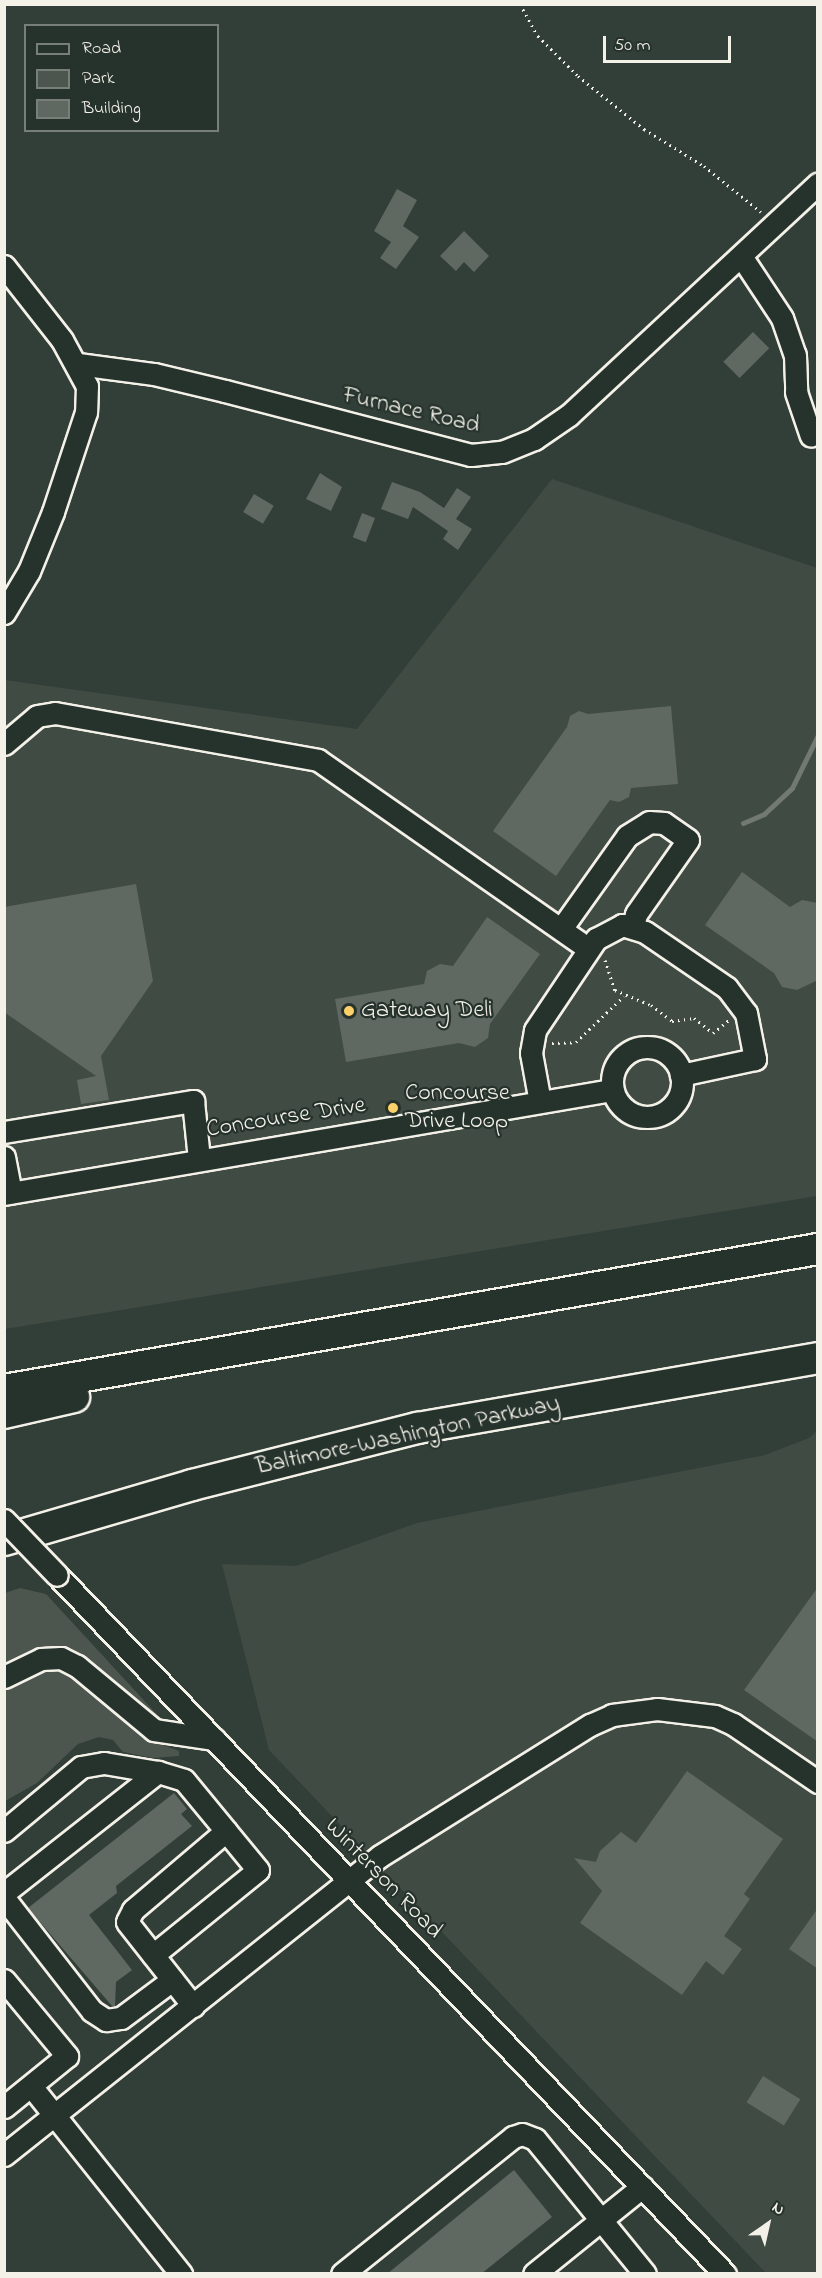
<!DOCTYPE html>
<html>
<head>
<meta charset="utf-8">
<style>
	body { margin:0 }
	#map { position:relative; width:822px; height:2278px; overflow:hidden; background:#323e38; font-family:"Indie Flower",sans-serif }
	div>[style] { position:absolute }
	.built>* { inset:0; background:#404b44 }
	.green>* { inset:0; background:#4c564f }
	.stream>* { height:5px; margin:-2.5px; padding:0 2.5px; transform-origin:2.5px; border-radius:2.5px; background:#727972 }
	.building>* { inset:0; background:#5f6861; transform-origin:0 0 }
	.path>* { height:3px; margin-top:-1.5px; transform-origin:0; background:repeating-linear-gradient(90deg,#f4f1e8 0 1.5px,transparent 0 6px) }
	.roads { filter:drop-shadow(2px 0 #f4f1e8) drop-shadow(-2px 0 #f4f1e8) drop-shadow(0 2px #f4f1e8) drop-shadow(0 -2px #f4f1e8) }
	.minor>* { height:21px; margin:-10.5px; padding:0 10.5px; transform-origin:10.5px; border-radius:10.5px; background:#26332d }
	.minor>.ring { margin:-10.5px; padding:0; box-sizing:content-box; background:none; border:21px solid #26332d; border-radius:50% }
	.highway>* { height:30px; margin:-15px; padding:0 15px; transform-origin:15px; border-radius:15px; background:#26332d }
	.bridges { filter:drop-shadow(2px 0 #f4f1e8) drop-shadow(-2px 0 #f4f1e8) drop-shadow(0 2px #f4f1e8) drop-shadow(0 -2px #f4f1e8) }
	.minor-bridge>* { height:21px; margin:-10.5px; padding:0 10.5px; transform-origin:10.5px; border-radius:10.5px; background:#26332d }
	.dots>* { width:16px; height:16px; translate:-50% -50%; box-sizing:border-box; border:3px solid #26332d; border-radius:50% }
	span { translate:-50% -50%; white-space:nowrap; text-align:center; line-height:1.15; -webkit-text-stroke:4.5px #26332d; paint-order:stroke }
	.street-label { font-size:24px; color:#f4f1e8 }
	.poi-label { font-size:24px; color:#f4f1e8 }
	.left { translate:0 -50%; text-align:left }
	.frame { position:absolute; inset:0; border:6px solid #f4f1e8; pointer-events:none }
	.legend { position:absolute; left:24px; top:24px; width:195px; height:108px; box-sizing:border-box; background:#26332d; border:2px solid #787f78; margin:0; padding:8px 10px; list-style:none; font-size:18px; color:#f4f1e8 }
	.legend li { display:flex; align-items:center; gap:12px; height:30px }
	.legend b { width:30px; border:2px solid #787f78 }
	.north { position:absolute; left:738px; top:2194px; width:60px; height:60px; -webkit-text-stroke:4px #26332d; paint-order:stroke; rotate:34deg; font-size:16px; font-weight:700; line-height:24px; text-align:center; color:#f4f1e8 }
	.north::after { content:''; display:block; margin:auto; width:21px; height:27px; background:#f4f1e8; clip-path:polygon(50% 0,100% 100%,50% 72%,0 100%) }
	.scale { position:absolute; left:603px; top:36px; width:128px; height:27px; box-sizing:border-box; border:3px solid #f4f1e8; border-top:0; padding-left:8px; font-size:18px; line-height:21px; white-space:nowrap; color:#f4f1e8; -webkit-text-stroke:4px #26332d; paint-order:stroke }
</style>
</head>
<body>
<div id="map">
	<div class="built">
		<div style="clip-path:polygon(552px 479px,817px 568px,817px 1196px,5px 1329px,5px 680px,357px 729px)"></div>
		<div style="clip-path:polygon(817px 1431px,817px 2273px,766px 2273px,269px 1750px,222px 1564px,296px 1566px,417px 1523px,765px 1455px,809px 1438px)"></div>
	</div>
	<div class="green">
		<div style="clip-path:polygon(20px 1588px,46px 1594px,163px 1721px,157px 1723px,82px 1660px,5px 1668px,5px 1593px)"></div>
		<div style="clip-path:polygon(46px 1668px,59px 1669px,75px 1676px,126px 1722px,147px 1739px,179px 1751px,179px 1756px,153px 1758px,123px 1752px,113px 1740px,99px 1737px,78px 1744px,37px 1783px,5px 1801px,5px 1688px)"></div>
	</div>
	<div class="stream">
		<div style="left:743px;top:823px;width:23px;rotate:-23deg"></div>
		<div style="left:764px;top:814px;width:38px;rotate:-43deg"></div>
		<div style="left:792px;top:788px;width:59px;rotate:-63.9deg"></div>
	</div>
	<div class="building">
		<div style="clip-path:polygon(397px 189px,417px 200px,403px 226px,419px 237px,396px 269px,380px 258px,391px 242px,374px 231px)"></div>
		<div style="clip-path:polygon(464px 231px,489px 256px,474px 272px,464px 262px,456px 271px,440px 256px)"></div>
		<div style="left:753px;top:332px;width:23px;height:42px;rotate:45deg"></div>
		<div style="clip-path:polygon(320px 473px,342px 487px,331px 511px,306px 499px)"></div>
		<div style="clip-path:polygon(392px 482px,420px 492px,444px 508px,457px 488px,471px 497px,456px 519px,472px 529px,458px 550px,443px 539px,448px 531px,413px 507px,408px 519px,381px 509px)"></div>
		<div style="left:254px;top:494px;width:23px;height:21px;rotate:31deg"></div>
		<div style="left:362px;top:513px;width:14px;height:26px;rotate:21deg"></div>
		<div style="clip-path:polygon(671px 706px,678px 784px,631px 788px,629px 797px,619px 802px,610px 800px,556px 876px,493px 831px,567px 727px,570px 716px,579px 711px,588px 714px)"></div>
		<div style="clip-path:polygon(742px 872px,790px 907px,802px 900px,818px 903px,818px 980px,797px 990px,782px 987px,774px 973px,705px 925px)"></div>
		<div style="clip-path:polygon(136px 884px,153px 981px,101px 1056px,109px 1100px,81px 1104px,77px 1080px,96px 1076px,4px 1012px,4px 907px)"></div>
		<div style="clip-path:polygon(487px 917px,540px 954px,490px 1024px,488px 1038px,475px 1047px,459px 1043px,346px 1062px,335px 999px,424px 984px,427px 971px,440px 964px,453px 966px)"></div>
		<div style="clip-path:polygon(818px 1587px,818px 1742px,744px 1690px)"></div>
		<div style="clip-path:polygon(687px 1771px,783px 1839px,744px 1894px,750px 1899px,724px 1936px,742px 1949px,723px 1975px,706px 1961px,682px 1995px,580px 1923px,602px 1891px,574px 1858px,596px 1862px,600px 1851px,621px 1832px,636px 1843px)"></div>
		<div style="clip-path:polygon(174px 1793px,187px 1809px,181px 1814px,192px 1826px,116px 1886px,117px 1893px,89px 1915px,132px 1970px,116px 1982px,115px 2006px,112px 2006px,28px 1908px)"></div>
		<div style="clip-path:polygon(818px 1908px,818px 1969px,789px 1949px)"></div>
		<div style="left:763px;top:2076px;width:44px;height:31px;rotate:32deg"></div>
		<div style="clip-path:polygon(514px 2170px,552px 2217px,481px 2274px,387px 2274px)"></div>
	</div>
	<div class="path">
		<div style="left:520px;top:4px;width:37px;rotate:61deg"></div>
		<div style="left:538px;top:36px;width:57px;rotate:45deg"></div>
		<div style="left:578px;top:76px;width:85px;rotate:38.8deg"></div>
		<div style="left:644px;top:129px;width:70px;rotate:31.7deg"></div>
		<div style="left:704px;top:166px;width:73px;rotate:38.9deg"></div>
		<div style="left:605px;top:960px;width:32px;rotate:72deg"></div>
		<div style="left:615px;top:990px;width:39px;rotate:23deg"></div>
		<div style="left:651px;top:1005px;width:26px;rotate:37deg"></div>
		<div style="left:672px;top:1021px;width:22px;rotate:-8deg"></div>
		<div style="left:694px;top:1018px;width:24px;rotate:38deg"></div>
		<div style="left:713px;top:1033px;width:21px;rotate:-39deg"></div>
		<div style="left:552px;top:1043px;width:24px;rotate:-2deg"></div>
		<div style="left:576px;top:1042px;width:66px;rotate:-43.8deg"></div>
	</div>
	<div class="roads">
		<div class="minor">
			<div style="left:741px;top:256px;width:74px;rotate:56.5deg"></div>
			<div style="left:782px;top:318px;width:39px;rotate:71deg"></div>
			<div style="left:795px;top:355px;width:37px;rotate:88deg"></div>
			<div style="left:796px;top:392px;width:46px;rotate:71.2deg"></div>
			<div style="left:4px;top:266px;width:94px;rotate:51.9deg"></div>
			<div style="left:62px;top:340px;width:52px;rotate:61.5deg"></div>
			<div style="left:87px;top:386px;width:26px;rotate:92deg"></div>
			<div style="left:86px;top:412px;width:105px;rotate:108.3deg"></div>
			<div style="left:53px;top:512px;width:64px;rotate:112.1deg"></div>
			<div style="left:29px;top:571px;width:49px;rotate:120.8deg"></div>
			<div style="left:78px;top:364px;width:77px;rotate:7.5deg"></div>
			<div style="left:154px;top:374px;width:73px;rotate:13.5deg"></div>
			<div style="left:225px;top:391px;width:254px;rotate:14.6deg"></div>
			<div style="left:471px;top:455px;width:31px;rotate:-6deg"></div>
			<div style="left:502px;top:452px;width:35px;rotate:-22deg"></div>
			<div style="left:534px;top:439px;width:42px;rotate:-34.4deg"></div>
			<div style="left:569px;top:415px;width:340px;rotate:-42.9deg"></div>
			<div style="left:4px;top:744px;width:43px;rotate:-40.3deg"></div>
			<div style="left:37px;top:716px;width:18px;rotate:-9deg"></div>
			<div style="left:55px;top:713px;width:267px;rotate:10.1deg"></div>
			<div style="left:318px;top:760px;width:330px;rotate:34.9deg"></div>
			<div style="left:561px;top:929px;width:114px;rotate:-54.6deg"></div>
			<div style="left:627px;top:836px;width:26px;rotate:-32deg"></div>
			<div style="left:649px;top:822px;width:15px;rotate:4deg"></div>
			<div style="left:664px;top:823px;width:29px;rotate:35deg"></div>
			<div style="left:688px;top:840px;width:90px;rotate:125.1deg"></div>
			<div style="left:636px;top:914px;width:13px;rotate:103deg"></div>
			<div class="ring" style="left:612px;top:1047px;width:49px;height:49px"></div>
			<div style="left:540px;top:1102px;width:50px;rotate:-100.4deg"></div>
			<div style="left:531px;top:1053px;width:23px;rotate:-80deg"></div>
			<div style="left:535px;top:1030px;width:110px;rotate:-56.2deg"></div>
			<div style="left:596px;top:939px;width:30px;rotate:-28deg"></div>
			<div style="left:622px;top:925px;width:24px;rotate:17deg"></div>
			<div style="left:645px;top:932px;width:99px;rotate:34.3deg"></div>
			<div style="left:727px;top:988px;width:31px;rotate:53deg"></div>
			<div style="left:746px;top:1013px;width:47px;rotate:78.9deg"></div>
			<div style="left:755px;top:1059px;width:76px;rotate:167.8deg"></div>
			<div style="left:4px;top:1132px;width:192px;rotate:-9.3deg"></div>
			<div style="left:193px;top:1101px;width:58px;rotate:84.1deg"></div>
			<div style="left:4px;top:1157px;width:36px;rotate:79deg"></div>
			<div style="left:4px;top:1194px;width:617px;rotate:-9.71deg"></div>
			<div style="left:57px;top:1575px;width:967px;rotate:46.3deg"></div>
			<div style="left:4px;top:1677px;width:41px;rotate:-25.9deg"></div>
			<div style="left:41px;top:1659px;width:20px;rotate:-3deg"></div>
			<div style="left:61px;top:1658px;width:18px;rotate:27deg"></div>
			<div style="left:77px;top:1666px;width:100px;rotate:39.7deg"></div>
			<div style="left:154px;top:1730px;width:61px;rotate:8.5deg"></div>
			<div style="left:4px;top:1831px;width:100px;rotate:-39.7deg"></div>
			<div style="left:81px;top:1767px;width:23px;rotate:-10deg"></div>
			<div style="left:104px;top:1763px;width:55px;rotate:9.5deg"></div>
			<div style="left:4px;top:1893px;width:196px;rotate:-38.2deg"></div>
			<div style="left:158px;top:1772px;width:27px;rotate:17deg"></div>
			<div style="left:184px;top:1780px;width:66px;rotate:50.5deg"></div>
			<div style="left:226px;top:1831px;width:122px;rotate:139.7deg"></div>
			<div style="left:133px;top:1910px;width:13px;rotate:117deg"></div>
			<div style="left:127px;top:1922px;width:107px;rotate:51.8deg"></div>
			<div style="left:4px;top:1898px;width:143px;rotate:52.1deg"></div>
			<div style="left:92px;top:2011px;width:17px;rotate:33deg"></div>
			<div style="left:106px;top:2020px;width:15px;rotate:-8deg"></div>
			<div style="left:121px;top:2018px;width:64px;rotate:-36.7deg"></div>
			<div style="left:153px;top:1955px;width:135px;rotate:-39deg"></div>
			<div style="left:258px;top:1870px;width:50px;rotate:-129.4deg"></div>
			<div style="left:4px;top:1980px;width:99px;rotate:50.3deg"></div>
			<div style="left:67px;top:2056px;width:81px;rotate:141deg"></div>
			<div style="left:31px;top:2086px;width:241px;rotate:51.4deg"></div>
			<div style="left:4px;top:2155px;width:480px;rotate:-38.5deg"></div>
			<div style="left:380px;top:1856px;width:248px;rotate:-32deg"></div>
			<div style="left:590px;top:1725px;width:24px;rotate:-24deg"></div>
			<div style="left:612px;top:1715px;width:45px;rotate:-7.6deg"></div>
			<div style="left:657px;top:1709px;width:58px;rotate:6.9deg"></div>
			<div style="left:715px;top:1716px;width:20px;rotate:24deg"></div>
			<div style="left:733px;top:1724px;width:103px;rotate:34.3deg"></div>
			<div style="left:342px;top:2274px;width:219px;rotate:-38.7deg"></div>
			<div style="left:513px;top:2137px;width:9px;rotate:-18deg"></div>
			<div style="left:522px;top:2134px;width:14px;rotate:21deg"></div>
			<div style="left:535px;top:2139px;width:174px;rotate:50.8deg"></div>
			<div style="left:534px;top:2274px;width:139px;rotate:-38.9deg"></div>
		</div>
		<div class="highway">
			<div style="left:4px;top:1390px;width:826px;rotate:-9.83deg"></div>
			<div style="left:4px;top:1413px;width:72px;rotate:-12.9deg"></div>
			<div style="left:4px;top:1540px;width:196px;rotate:-16.3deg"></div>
			<div style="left:192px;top:1485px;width:233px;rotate:-14.2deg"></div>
			<div style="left:418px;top:1428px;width:406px;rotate:-9.9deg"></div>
		</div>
	</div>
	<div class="bridges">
		<div class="minor-bridge">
			<div style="left:4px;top:1520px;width:76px;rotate:46.1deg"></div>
		</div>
	</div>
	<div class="dots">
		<div style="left:349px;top:1011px;background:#ffd166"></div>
		<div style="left:393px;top:1108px;background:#ffd166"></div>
	</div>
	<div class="street-label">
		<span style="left:411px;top:411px;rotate:13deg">Furnace Road</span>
		<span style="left:286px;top:1118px;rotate:-9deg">Concourse Drive</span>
		<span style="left:408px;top:1436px;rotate:-12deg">Baltimore-Washington Parkway</span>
		<span style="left:383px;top:1879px;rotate:46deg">Winterson Road</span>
	</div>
	<div class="poi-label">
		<span class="left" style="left:361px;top:1011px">Gateway Deli</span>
		<span class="left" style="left:405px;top:1108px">Concourse<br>Drive Loop</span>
	</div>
	<div class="frame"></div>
	<ul class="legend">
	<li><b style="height:8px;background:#26332d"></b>Road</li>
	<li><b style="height:16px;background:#4c564f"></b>Park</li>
	<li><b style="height:16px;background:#5f6861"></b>Building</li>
	</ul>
	<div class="north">N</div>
	<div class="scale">50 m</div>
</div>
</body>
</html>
